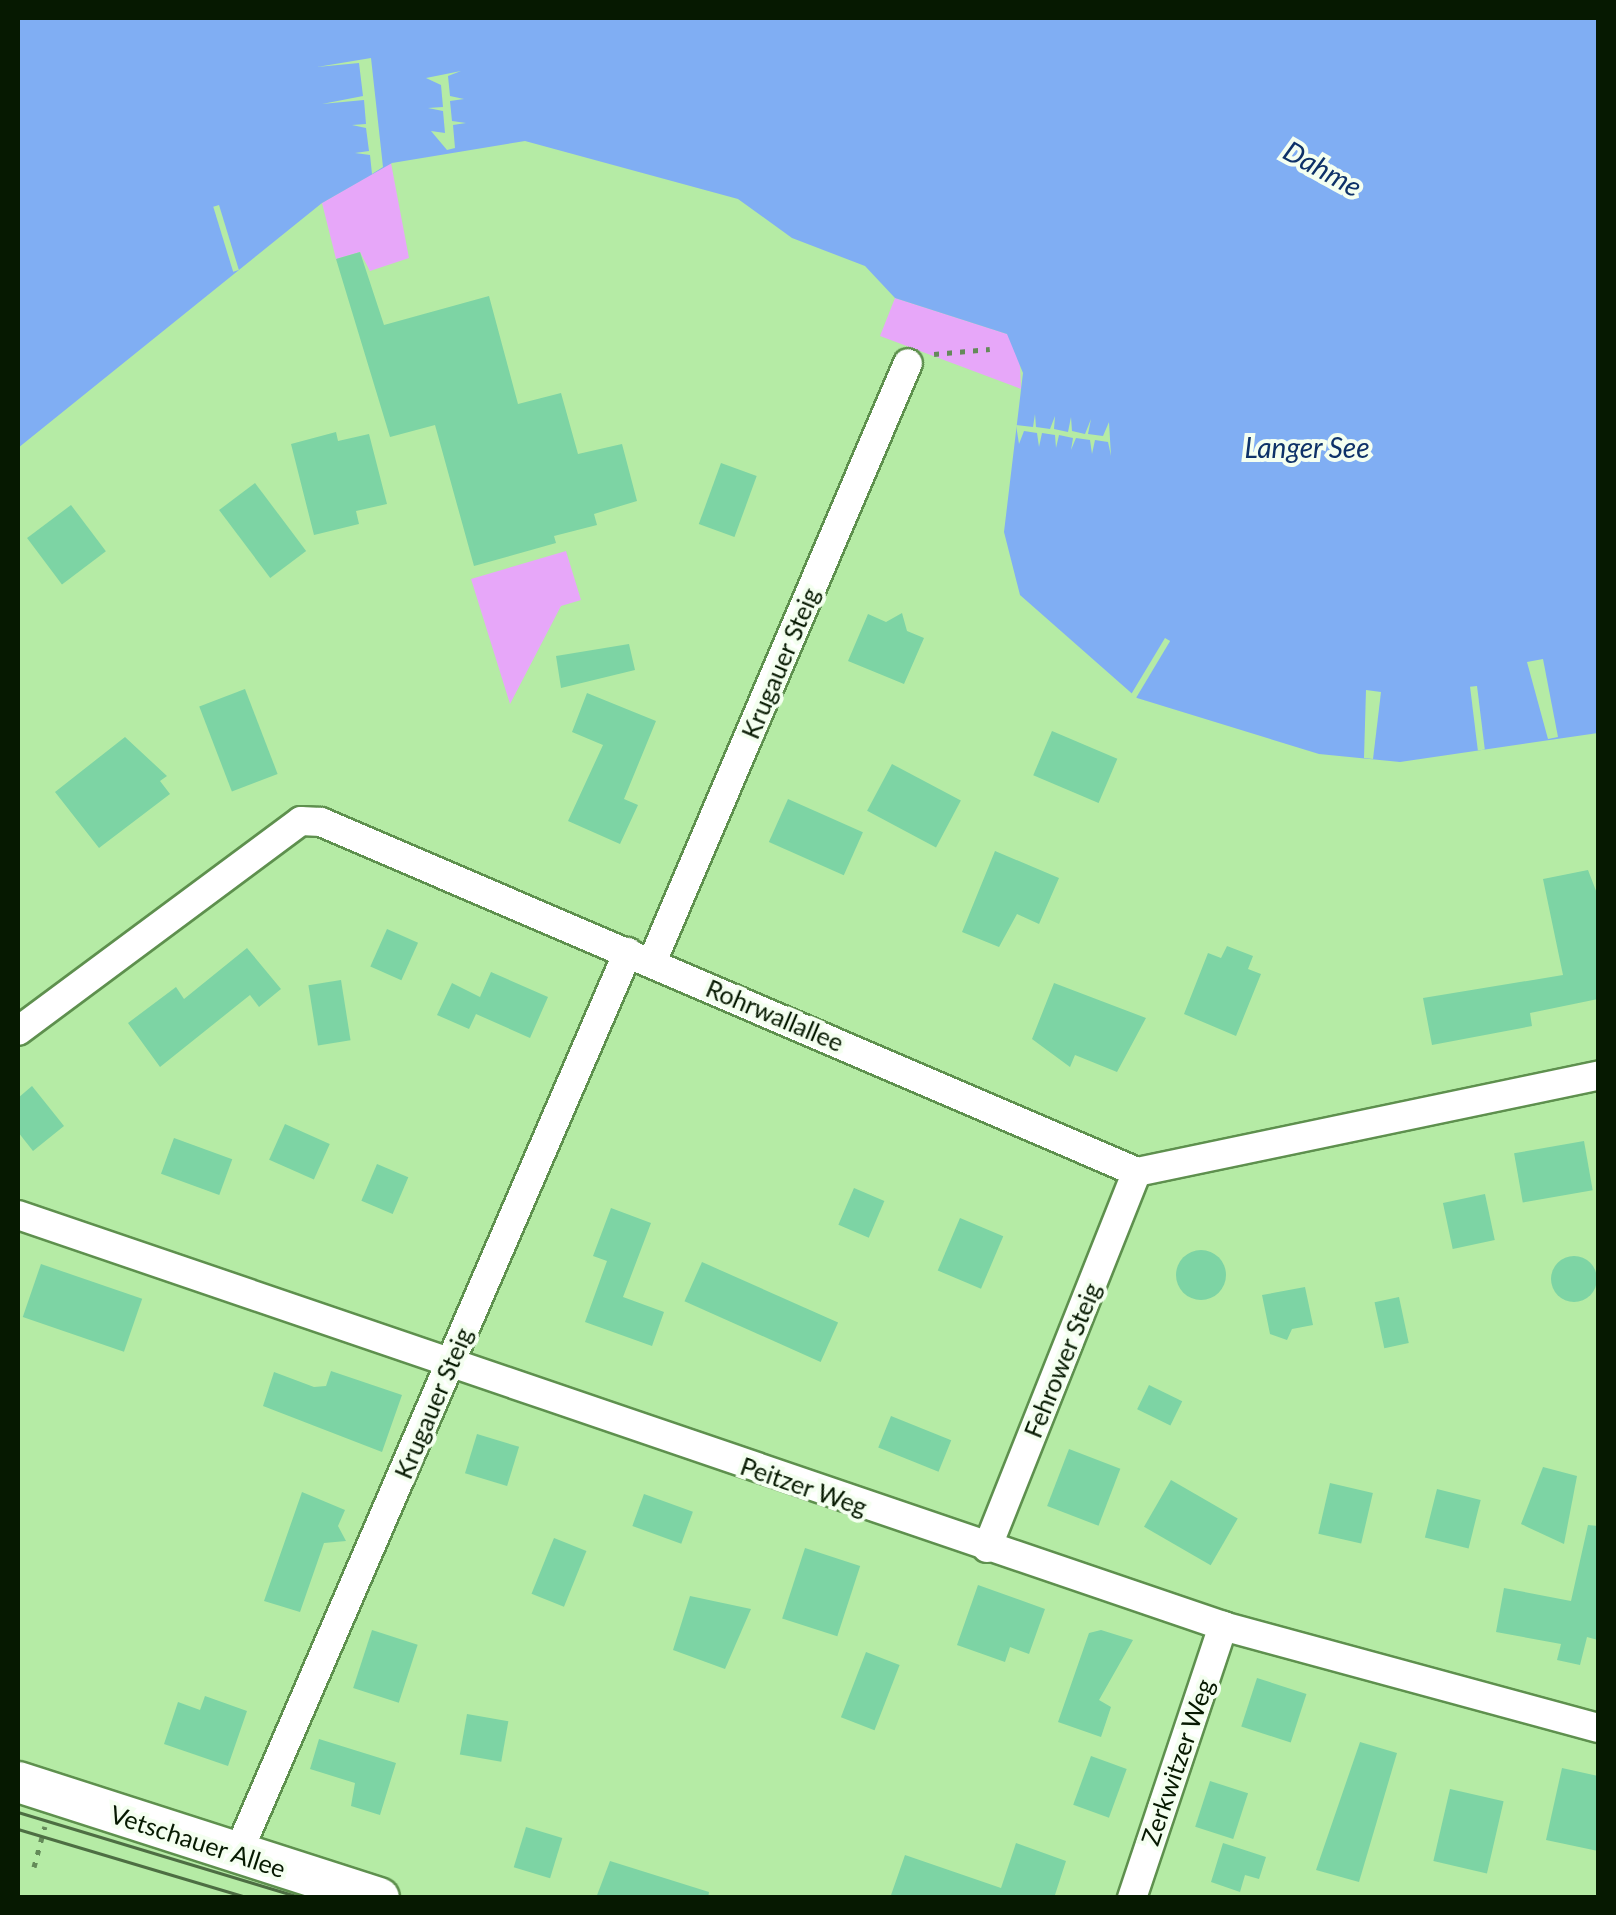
<!DOCTYPE html>
<html>
<head>
<meta charset="utf-8">
<style>
	body { margin:0 }
	#map { position:relative; width:1616px; height:1915px; overflow:hidden; background:#b5eba5; font-family:Lato,sans-serif }
	div>[style] { position:absolute }
	.green>* { inset:0; background:#e7a7f9 }
	.water>* { inset:0; background:#80aef3 }
	.pier>* { inset:0; background:#b5eba5; transform-origin:0 0 }
	.building>* { inset:0; background:#7dd4a4; transform-origin:0 0 }
	.round { border-radius:50% }
	.path>* { height:5px; margin-top:-2.5px; transform-origin:0; background:repeating-linear-gradient(90deg,#648a59 0 5px,transparent 0 13px) }
	.roads { filter:drop-shadow(2px 0 #5e904e) drop-shadow(-2px 0 #5e904e) drop-shadow(0 2px #5e904e) drop-shadow(0 -2px #5e904e) }
	.street>* { height:28px; margin:-14px; padding:0 14px; transform-origin:14px; border-radius:14px; background:#fff }
	.secondary>* { height:40px; margin:-20px; padding:0 20px; transform-origin:20px; border-radius:20px; background:#fff }
	.tram>* { height:2.5px; margin:-1.25px; padding:0 1.25px; transform-origin:1.25px; border-radius:1.25px; background:#4d6e43 }
	span { translate:-50% -50%; white-space:nowrap; text-align:center; line-height:1.15; -webkit-text-stroke:8px #f4fff0; paint-order:stroke }
	.street-label { font-size:25px; color:#061901 }
	.water-label { font-size:28px; color:#0e3268; font-style:italic }
	.frame { position:absolute; inset:0; border:20px solid #061901; pointer-events:none }
</style>
</head>
<body>
<div id="map">
	<div class="green">
		<div style="clip-path:polygon(391px 163px,409px 258px,370px 271px,360px 252px,336px 259px,322px 203px)"></div>
		<div style="clip-path:polygon(895px 298px,1007px 334px,1019px 346px,1021px 389px,880px 336px)"></div>
		<div style="clip-path:polygon(566px 551px,581px 600px,561px 606px,510px 704px,471px 579px)"></div>
	</div>
	<div class="water">
		<div style="clip-path:polygon(18px 18px,1598px 18px,1598px 733px,1400px 762px,1319px 754px,1137px 698px,1020px 595px,1004px 532px,1023px 373px,1007px 334px,895px 298px,865px 266px,792px 238px,738px 199px,525px 141px,392px 163px,322px 203px,18px 448px)"></div>
	</div>
	<div class="pier">
		<div style="clip-path:polygon(371px 58px,383px 167px,372px 174px,370px 155px,355px 153px,369px 151px,366px 128px,352px 125px,366px 124px,364px 100px,322px 104px,363px 96px,359px 63px,317px 67px)"></div>
		<div style="clip-path:polygon(461px 71px,448px 76px,450px 96px,464px 99px,450px 101px,452px 121px,466px 123px,453px 125px,455px 148px,447px 150px,431px 131px,445px 133px,443px 111px,428px 108px,443px 107px,441px 85px,426px 78px)"></div>
		<div style="left:219px;top:205px;width:68px;height:6px;rotate:73deg"></div>
		<div style="clip-path:polygon(1035px 414px,1036px 427px,1050px 429px,1055px 416px,1054px 429px,1068px 432px,1071px 417px,1072px 431px,1085px 434px,1091px 419px,1088px 434px,1103px 436px,1109px 422px,1111px 456px,1108px 442px,1095px 440px,1092px 454px,1090px 440px,1076px 438px,1071px 450px,1073px 438px,1059px 435px,1056px 448px,1055px 435px,1042px 433px,1039px 447px,1037px 433px,1024px 431px,1019px 444px,1016px 425px,1033px 427px)"></div>
		<div style="left:1165px;top:638px;width:6px;height:66px;rotate:31deg"></div>
		<div style="clip-path:polygon(1543px 659px,1558px 737px,1548px 739px,1527px 662px)"></div>
		<div style="left:1477px;top:686px;width:64px;height:7px;rotate:83deg"></div>
		<div style="clip-path:polygon(1366px 690px,1381px 692px,1373px 759px,1364px 758px)"></div>
	</div>
	<div class="building">
		<div style="clip-path:polygon(360px 252px,384px 325px,489px 296px,518px 404px,561px 393px,578px 454px,622px 444px,637px 501px,594px 514px,597px 525px,554px 536px,556px 543px,474px 566px,435px 425px,390px 437px,336px 259px)"></div>
		<div style="clip-path:polygon(336px 432px,338px 441px,369px 434px,387px 504px,356px 511px,359px 524px,314px 535px,291px 444px)"></div>
		<div style="left:721px;top:463px;width:38px;height:65px;rotate:20deg"></div>
		<div style="left:255px;top:483px;width:85px;height:45px;rotate:53deg"></div>
		<div style="left:71px;top:505px;width:58px;height:55px;rotate:53deg"></div>
		<div style="clip-path:polygon(902px 613px,907px 631px,924px 638px,904px 684px,848px 661px,868px 614px,886px 622px)"></div>
		<div style="clip-path:polygon(629px 644px,635px 670px,561px 688px,556px 656px)"></div>
		<div style="left:245px;top:689px;width:91px;height:49px;rotate:69deg"></div>
		<div style="clip-path:polygon(587px 693px,656px 721px,624px 799px,638px 805px,620px 844px,568px 821px,603px 745px,572px 732px)"></div>
		<div style="left:1052px;top:731px;width:71px;height:48px;rotate:23deg"></div>
		<div style="clip-path:polygon(125px 737px,167px 776px,160px 781px,170px 794px,99px 848px,55px 792px)"></div>
		<div style="left:892px;top:764px;width:78px;height:53px;rotate:28deg"></div>
		<div style="left:788px;top:799px;width:82px;height:47px;rotate:24deg"></div>
		<div style="clip-path:polygon(995px 851px,1059px 878px,1039px 924px,1017px 914px,999px 947px,962px 932px)"></div>
		<div style="clip-path:polygon(1588px 870px,1598px 896px,1598px 999px,1530px 1013px,1532px 1026px,1432px 1045px,1423px 998px,1563px 975px,1543px 879px)"></div>
		<div style="left:387px;top:929px;width:34px;height:41px;rotate:24deg"></div>
		<div style="clip-path:polygon(1227px 946px,1253px 956px,1248px 969px,1261px 974px,1236px 1036px,1184px 1014px,1208px 953px,1221px 958px)"></div>
		<div style="clip-path:polygon(247px 948px,281px 989px,259px 1007px,250px 995px,160px 1067px,128px 1023px,176px 987px,184px 999px)"></div>
		<div style="clip-path:polygon(491px 972px,548px 997px,530px 1038px,476px 1014px,469px 1029px,437px 1015px,452px 983px,480px 997px)"></div>
		<div style="left:341px;top:980px;width:61px;height:33px;rotate:81deg"></div>
		<div style="clip-path:polygon(1054px 983px,1146px 1018px,1117px 1072px,1075px 1055px,1070px 1067px,1032px 1039px)"></div>
		<div style="clip-path:polygon(32px 1086px,64px 1126px,33px 1151px,18px 1132px,18px 1098px)"></div>
		<div style="left:285px;top:1124px;width:49px;height:39px;rotate:24deg"></div>
		<div style="left:174px;top:1138px;width:62px;height:38px;rotate:20deg"></div>
		<div style="left:1584px;top:1141px;width:50px;height:71px;rotate:80deg"></div>
		<div style="left:377px;top:1164px;width:34px;height:40px;rotate:23deg"></div>
		<div style="left:854px;top:1188px;width:33px;height:40px;rotate:23deg"></div>
		<div style="left:1485px;top:1194px;width:47px;height:43px;rotate:78deg"></div>
		<div style="clip-path:polygon(611px 1208px,651px 1223px,623px 1297px,664px 1312px,652px 1346px,585px 1322px,607px 1261px,593px 1256px)"></div>
		<div style="left:960px;top:1218px;width:47px;height:57px;rotate:23deg"></div>
		<div class="round" style="left:1176px;top:1250px;width:50px;height:50px"></div>
		<div class="round" style="left:1551px;top:1256px;width:46px;height:46px"></div>
		<div style="left:702px;top:1262px;width:149px;height:43px;rotate:24deg"></div>
		<div style="left:41px;top:1264px;width:107px;height:56px;rotate:19deg"></div>
		<div style="clip-path:polygon(1305px 1287px,1313px 1325px,1292px 1329px,1287px 1340px,1270px 1334px,1262px 1295px)"></div>
		<div style="left:1399px;top:1297px;width:47px;height:25px;rotate:78deg"></div>
		<div style="clip-path:polygon(331px 1371px,402px 1395px,382px 1452px,263px 1406px,274px 1372px,314px 1387px,326px 1386px)"></div>
		<div style="left:1149px;top:1385px;width:37px;height:27px;rotate:26deg"></div>
		<div style="left:891px;top:1416px;width:65px;height:34px;rotate:22deg"></div>
		<div style="left:477px;top:1434px;width:44px;height:41px;rotate:17deg"></div>
		<div style="left:1069px;top:1449px;width:55px;height:61px;rotate:21deg"></div>
		<div style="clip-path:polygon(1543px 1467px,1577px 1476px,1564px 1544px,1521px 1524px)"></div>
		<div style="left:1171px;top:1480px;width:77px;height:54px;rotate:30deg"></div>
		<div style="left:1330px;top:1483px;width:44px;height:52px;rotate:13deg"></div>
		<div style="left:1437px;top:1489px;width:45px;height:50px;rotate:14deg"></div>
		<div style="clip-path:polygon(302px 1492px,345px 1510px,338px 1526px,346px 1541px,324px 1543px,300px 1612px,264px 1601px)"></div>
		<div style="left:644px;top:1494px;width:52px;height:34px;rotate:20deg"></div>
		<div style="clip-path:polygon(1588px 1525px,1598px 1526px,1598px 1640px,1587px 1637px,1580px 1665px,1557px 1660px,1561px 1644px,1496px 1632px,1504px 1588px,1571px 1601px)"></div>
		<div style="left:554px;top:1538px;width:35px;height:60px;rotate:22deg"></div>
		<div style="left:805px;top:1548px;width:58px;height:74px;rotate:18deg"></div>
		<div style="clip-path:polygon(978px 1585px,1045px 1609px,1029px 1654px,1010px 1647px,1005px 1662px,957px 1645px)"></div>
		<div style="clip-path:polygon(690px 1596px,751px 1609px,725px 1669px,673px 1650px)"></div>
		<div style="left:372px;top:1630px;width:48px;height:61px;rotate:18deg"></div>
		<div style="clip-path:polygon(1101px 1630px,1133px 1640px,1099px 1700px,1111px 1707px,1101px 1737px,1058px 1722px,1089px 1633px)"></div>
		<div style="left:866px;top:1652px;width:36px;height:70px;rotate:21deg"></div>
		<div style="left:1257px;top:1678px;width:52px;height:51px;rotate:18deg"></div>
		<div style="clip-path:polygon(205px 1696px,247px 1711px,228px 1766px,164px 1744px,178px 1702px,200px 1710px)"></div>
		<div style="left:467px;top:1714px;width:42px;height:41px;rotate:10deg"></div>
		<div style="clip-path:polygon(319px 1739px,396px 1763px,380px 1815px,351px 1806px,355px 1783px,310px 1769px)"></div>
		<div style="clip-path:polygon(1360px 1742px,1397px 1753px,1359px 1882px,1316px 1870px)"></div>
		<div style="left:1091px;top:1756px;width:38px;height:52px;rotate:20deg"></div>
		<div style="clip-path:polygon(1562px 1768px,1598px 1776px,1598px 1851px,1546px 1840px)"></div>
		<div style="left:1210px;top:1781px;width:40px;height:48px;rotate:18deg"></div>
		<div style="left:1450px;top:1789px;width:55px;height:74px;rotate:13deg"></div>
		<div style="left:526px;top:1827px;width:38px;height:42px;rotate:17deg"></div>
		<div style="clip-path:polygon(1016px 1843px,1066px 1861px,1054px 1898px,890px 1898px,905px 1855px,1001px 1888px)"></div>
		<div style="clip-path:polygon(1223px 1843px,1266px 1857px,1259px 1879px,1245px 1875px,1240px 1892px,1211px 1882px)"></div>
		<div style="clip-path:polygon(610px 1861px,709px 1892px,708px 1898px,596px 1898px)"></div>
	</div>
	<div class="path">
		<div style="left:934px;top:354px;width:56px;rotate:-5.1deg"></div>
		<div style="left:34px;top:1867px;width:42px;rotate:-75deg"></div>
	</div>
	<div class="roads">
		<div class="street">
			<div style="left:652px;top:962px;width:651px;rotate:-66.86deg"></div>
			<div style="left:18px;top:1031px;width:352px;rotate:-36.6deg"></div>
			<div style="left:301px;top:821px;width:20px;rotate:3deg"></div>
			<div style="left:321px;top:822px;width:888px;rotate:23.22deg"></div>
			<div style="left:1137px;top:1172px;width:471px;rotate:-11.8deg"></div>
			<div style="left:18px;top:1215px;width:1276px;rotate:18.83deg"></div>
			<div style="left:1226px;top:1627px;width:385px;rotate:15.2deg"></div>
			<div style="left:987px;top:1548px;width:405px;rotate:-68.3deg"></div>
			<div style="left:237px;top:1855px;width:984px;rotate:-66.59deg"></div>
			<div style="left:1132px;top:1898px;width:287px;rotate:-71.5deg"></div>
		</div>
		<div class="secondary">
			<div style="left:18px;top:1782px;width:379px;rotate:17.8deg"></div>
		</div>
	</div>
	<div class="tram">
		<div style="left:18px;top:1812px;width:297px;rotate:16.8deg"></div>
		<div style="left:18px;top:1829px;width:242px;rotate:16.6deg"></div>
	</div>
	<div class="street-label">
		<span style="left:780px;top:663px;rotate:-67deg">Krugauer Steig</span>
		<span style="left:775px;top:1015px;rotate:23deg">Rohrwallallee</span>
		<span style="left:1062px;top:1360px;rotate:-68deg">Fehrower Steig</span>
		<span style="left:433px;top:1403px;rotate:-67deg">Krugauer Steig</span>
		<span style="left:804px;top:1486px;rotate:19deg">Peitzer Weg</span>
		<span style="left:1177px;top:1762px;rotate:-71deg">Zerkwitzer Weg</span>
		<span style="left:198px;top:1841px;rotate:18deg">Vetschauer Allee</span>
	</div>
	<div class="water-label">
		<span style="left:1323px;top:168px;rotate:29deg">Dahme</span>
		<span style="left:1307px;top:447px">Langer See</span>
	</div>
	<div class="frame"></div>
</div>
</body>
</html>
